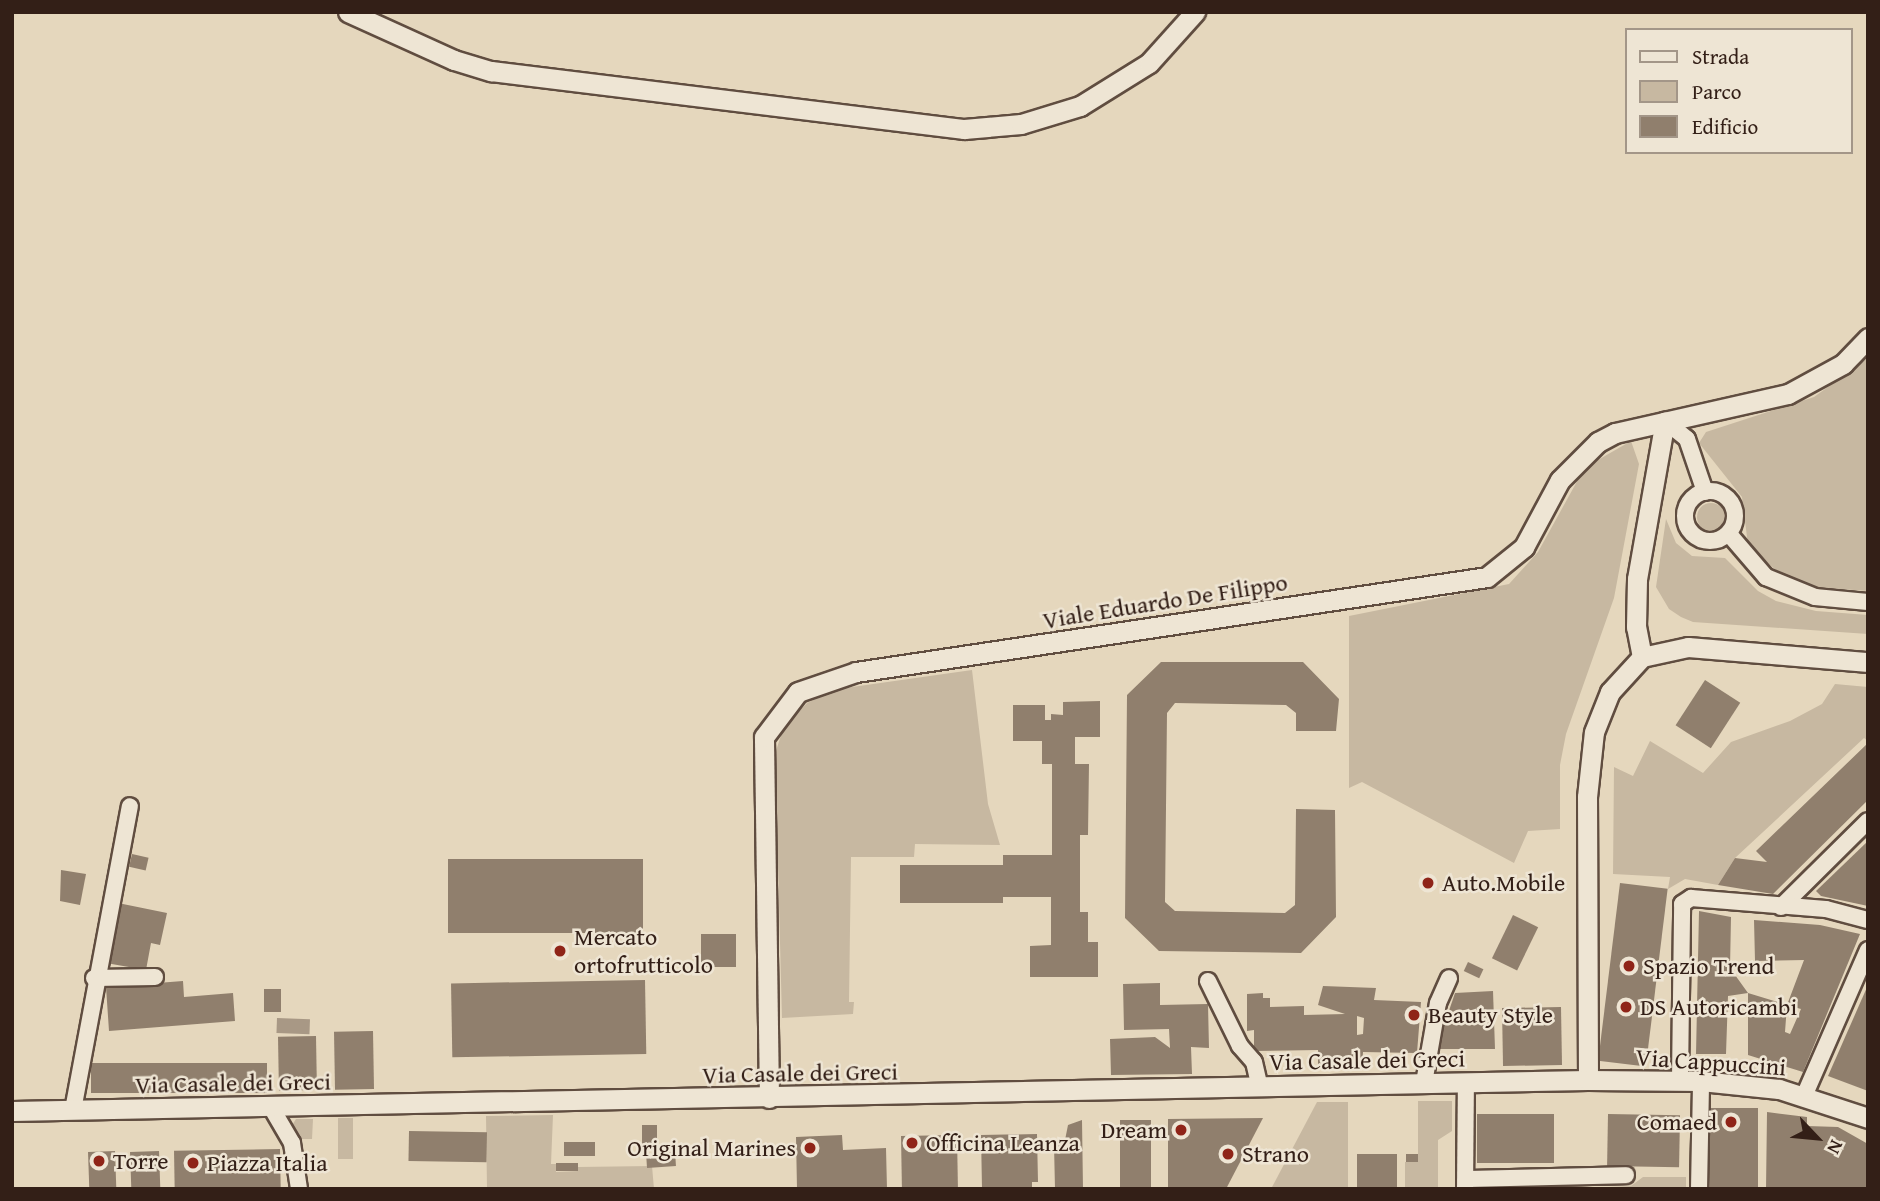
<!DOCTYPE html>
<html>
<head>
<meta charset="utf-8">
<style>
	body { margin:0 }
	#map { position:relative; width:1880px; height:1201px; overflow:hidden; background:#e5d7bd; font-family:"Gentium Book Plus",serif }
	div>[style] { position:absolute }
	.green>* { inset:0; background:#c7b8a1; transform-origin:0 0 }
	.round { border-radius:50% }
	.water>* { inset:0; background:#a89885; transform-origin:0 0 }
	.building>* { inset:0; background:#907f6d; transform-origin:0 0 }
	.roads { filter:drop-shadow(2px 0 #604d40) drop-shadow(-2px 0 #604d40) drop-shadow(0 2px #604d40) drop-shadow(0 -2px #604d40) }
	.minor>* { height:16px; margin:-8px; padding:0 8px; transform-origin:8px; border-radius:8px; background:#eee5d4 }
	.minor>.ring { margin:-8px; padding:0; box-sizing:content-box; background:none; border:16px solid #eee5d4; border-radius:50% }
	.tertiary>* { height:19px; margin:-9.5px; padding:0 9.5px; transform-origin:9.5px; border-radius:9.5px; background:#eee5d4 }
	.dots>* { width:19px; height:19px; translate:-50% -50%; box-sizing:border-box; border:4px solid #eee5d4; border-radius:50% }
	span { translate:-50% -50%; white-space:nowrap; text-align:center; line-height:1.15; -webkit-text-stroke:5px #eee5d4; paint-order:stroke }
	.street-label { font-size:24px; color:#331f17 }
	.poi-label { font-size:24px; color:#331f17 }
	.left { translate:0 -50%; text-align:left }
	.right { translate:-100% -50%; text-align:right }
	.frame { position:absolute; inset:0; border:14px solid #331f17; pointer-events:none }
	.legend { position:absolute; left:1625px; top:28px; width:228px; height:126px; box-sizing:border-box; background:#eee5d4; border:2px solid #a39688; margin:0; padding:9px 12px; list-style:none; font-size:21px; color:#331f17 }
	.legend li { display:flex; align-items:center; gap:14px; height:35px }
	.legend b { width:35px; border:2px solid #a39688 }
	.north { position:absolute; left:1782px; top:1103px; width:70px; height:70px; -webkit-text-stroke:5px #eee5d4; paint-order:stroke; rotate:116deg; font-size:19px; font-weight:700; line-height:28px; text-align:center; color:#331f17 }
	.north::after { content:''; display:block; margin:auto; width:24px; height:32px; background:#331f17; clip-path:polygon(50% 0,100% 100%,50% 72%,0 100%) }
</style>
</head>
<body>
<div id="map">
	<div class="green">
		<div style="clip-path:polygon(1868px 358px,1868px 591px,1812px 587px,1778px 572px,1748px 545px,1742px 497px,1699px 443px,1706px 432px,1814px 397px)"></div>
		<div style="clip-path:polygon(1631px 441px,1639px 464px,1614px 598px,1566px 734px,1560px 765px,1560px 829px,1528px 831px,1514px 863px,1362px 782px,1349px 788px,1349px 616px,1509px 584px,1538px 552px,1580px 476px,1591px 464px)"></div>
		<div class="round" style="left:1697px;top:503px;width:28px;height:28px"></div>
		<div style="clip-path:polygon(1666px 519px,1676px 543px,1692px 556px,1725px 558px,1758px 591px,1776px 601px,1816px 611px,1868px 615px,1868px 634px,1693px 622px,1681px 617px,1669px 609px,1656px 587px)"></div>
		<div style="clip-path:polygon(972px 670px,988px 804px,1000px 845px,915px 844px,914px 857px,851px 857px,849px 1002px,854px 1002px,853px 1014px,782px 1018px,775px 754px,783px 729px,807px 703px,838px 689px)"></div>
		<div style="clip-path:polygon(1835px 684px,1868px 687px,1868px 741px,1864px 738px,1735px 858px,1718px 885px,1685px 879px,1668px 889px,1670px 877px,1613px 874px,1614px 767px,1633px 776px,1650px 741px,1703px 773px,1731px 742px,1790px 721px,1822px 704px)"></div>
		<div style="clip-path:polygon(1418px 1101px,1452px 1101px,1452px 1131px,1438px 1140px,1438px 1189px,1405px 1189px,1405px 1162px,1418px 1162px)"></div>
		<div style="clip-path:polygon(1317px 1102px,1348px 1102px,1348px 1189px,1271px 1189px)"></div>
		<div style="clip-path:polygon(553px 1115px,551px 1164px,556px 1164px,556px 1172px,578px 1171px,578px 1167px,652px 1166px,654px 1189px,487px 1189px,486px 1116px)"></div>
		<div style="left:338px;top:1118px;width:15px;height:41px"></div>
		<div style="clip-path:polygon(296px 1119px,313px 1119px,312px 1139px,297px 1139px,291px 1127px)"></div>
		<div style="clip-path:polygon(1643px 1177px,1686px 1177px,1686px 1189px,1564px 1189px,1631px 1186px)"></div>
	</div>
	<div class="water">
		<div style="left:277px;top:1018px;width:33px;height:15px;rotate:2deg"></div>
	</div>
	<div class="building">
		<div style="clip-path:polygon(1161px 662px,1303px 662px,1339px 699px,1336px 731px,1296px 731px,1296px 713px,1286px 705px,1175px 703px,1167px 713px,1165px 902px,1175px 911px,1285px 913px,1295px 905px,1296px 809px,1335px 810px,1336px 917px,1301px 953px,1159px 951px,1125px 918px,1127px 695px)"></div>
		<div style="left:1705px;top:680px;width:42px;height:54px;rotate:33deg"></div>
		<div style="clip-path:polygon(1100px 701px,1100px 737px,1075px 737px,1075px 764px,1089px 764px,1088px 835px,1080px 835px,1080px 912px,1088px 912px,1088px 942px,1098px 942px,1098px 977px,1030px 977px,1030px 946px,1051px 945px,1051px 897px,1003px 897px,1003px 903px,900px 903px,900px 865px,1003px 865px,1003px 855px,1052px 855px,1052px 764px,1042px 764px,1042px 741px,1013px 741px,1013px 705px,1045px 705px,1045px 720px,1051px 720px,1051px 714px,1063px 715px,1063px 702px)"></div>
		<div style="clip-path:polygon(1868px 743px,1868px 800px,1773px 894px,1718px 885px,1735px 858px,1767px 862px,1756px 851px)"></div>
		<div style="clip-path:polygon(1868px 841px,1868px 906px,1821px 896px,1816px 891px)"></div>
		<div style="left:132px;top:854px;width:17px;height:13px;rotate:13deg"></div>
		<div style="left:643px;top:859px;width:74px;height:195px;rotate:90deg"></div>
		<div style="clip-path:polygon(61px 870px,86px 874px,80px 905px,60px 901px)"></div>
		<div style="left:1620px;top:883px;width:48px;height:179px;rotate:7deg"></div>
		<div style="clip-path:polygon(118px 903px,167px 913px,160px 945px,151px 943px,146px 970px,106px 963px)"></div>
		<div style="clip-path:polygon(1699px 911px,1731px 917px,1730px 968px,1748px 993px,1728px 996px,1726px 1054px,1696px 1054px)"></div>
		<div style="left:1513px;top:915px;width:28px;height:48px;rotate:26deg"></div>
		<div style="clip-path:polygon(1754px 920px,1820px 925px,1860px 934px,1803px 1072px,1748px 1055px,1748px 993px,1787px 1005px,1785px 1032px,1790px 1034px,1801px 1009px,1787px 1005px,1804px 960px,1755px 961px)"></div>
		<div style="left:736px;top:934px;width:33px;height:35px;rotate:90deg"></div>
		<div style="left:1468px;top:962px;width:17px;height:10px;rotate:25deg"></div>
		<div style="left:645px;top:980px;width:74px;height:194px;rotate:89deg"></div>
		<div style="clip-path:polygon(183px 981px,184px 997px,233px 993px,235px 1021px,109px 1031px,106px 987px)"></div>
		<div style="clip-path:polygon(1160px 983px,1160px 1005px,1208px 1004px,1209px 1048px,1191px 1047px,1192px 1074px,1111px 1075px,1110px 1039px,1155px 1037px,1170px 1048px,1169px 1029px,1124px 1030px,1123px 984px)"></div>
		<div style="clip-path:polygon(1868px 985px,1868px 1091px,1828px 1076px)"></div>
		<div style="clip-path:polygon(evenodd,1323px 986px,1376px 988px,1374px 1000px,1421px 1002px,1417px 1053px,1363px 1052px,1362px 1067px,1318px 1067px,1318px 1050px,1254px 1051px,1254px 1030px,1247px 1031px,1247px 994px,1263px 993px,1263px 998px,1270px 998px,1270px 1007px,1304px 1006px,1304px 1015px,1345px 1014px,1318px 1005px,1323px 986px,1357px 1016px,1364px 1018px,1363px 1034px,1357px 1035px,1357px 1016px)"></div>
		<div style="left:281px;top:989px;width:23px;height:17px;rotate:90deg"></div>
		<div style="clip-path:polygon(1493px 991px,1495px 1049px,1436px 1049px,1455px 993px)"></div>
		<div style="left:1561px;top:1007px;width:58px;height:59px;rotate:89deg"></div>
		<div style="left:373px;top:1031px;width:58px;height:39px;rotate:89deg"></div>
		<div style="left:316px;top:1036px;width:54px;height:38px;rotate:89deg"></div>
		<div style="left:267px;top:1063px;width:30px;height:176px;rotate:90deg"></div>
		<div style="left:1709px;top:1108px;width:49px;height:81px"></div>
		<div style="clip-path:polygon(1767px 1112px,1807px 1117px,1807px 1126px,1838px 1127px,1868px 1144px,1868px 1189px,1766px 1189px)"></div>
		<div style="left:1477px;top:1114px;width:77px;height:49px"></div>
		<div style="left:1608px;top:1114px;width:72px;height:52px;rotate:1deg"></div>
		<div style="clip-path:polygon(1263px 1118px,1226px 1189px,1168px 1189px,1168px 1119px)"></div>
		<div style="clip-path:polygon(1082px 1120px,1083px 1189px,1055px 1189px,1054px 1145px,1064px 1145px,1068px 1125px)"></div>
		<div style="left:1120px;top:1120px;width:31px;height:69px"></div>
		<div style="left:642px;top:1125px;width:15px;height:24px"></div>
		<div style="left:409px;top:1131px;width:78px;height:30px;rotate:1deg"></div>
		<div style="clip-path:polygon(1037px 1134px,1038px 1182px,1032px 1182px,1032px 1189px,982px 1189px,981px 1135px)"></div>
		<div style="clip-path:polygon(842px 1135px,843px 1150px,886px 1148px,887px 1189px,797px 1189px,796px 1137px)"></div>
		<div style="left:957px;top:1135px;width:54px;height:56px;rotate:89deg"></div>
		<div style="left:564px;top:1142px;width:31px;height:14px"></div>
		<div style="left:280px;top:1149px;width:40px;height:106px;rotate:89deg"></div>
		<div style="left:115px;top:1151px;width:38px;height:27px;rotate:88deg"></div>
		<div style="left:159px;top:1151px;width:38px;height:29px;rotate:88deg"></div>
		<div style="left:675px;top:1152px;width:14px;height:29px;rotate:86deg"></div>
		<div style="left:1357px;top:1154px;width:40px;height:35px"></div>
		<div style="left:1406px;top:1154px;width:12px;height:8px"></div>
		<div style="left:578px;top:1163px;width:8px;height:22px;rotate:90deg"></div>
	</div>
	<div class="roads">
		<div class="minor">
			<div style="left:1665px;top:421px;width:28px;rotate:39deg"></div>
			<div style="left:1687px;top:439px;width:56px;rotate:71.2deg"></div>
			<div class="ring" style="left:1685px;top:491px;width:34px;height:34px"></div>
			<div style="left:1729px;top:534px;width:57px;rotate:49.3deg"></div>
			<div style="left:1766px;top:577px;width:53px;rotate:22.2deg"></div>
			<div style="left:1815px;top:597px;width:53px;rotate:5.4deg"></div>
			<div style="left:1781px;top:907px;width:122px;rotate:-44.7deg"></div>
			<div style="left:94px;top:978px;width:61px;rotate:-0.9deg"></div>
			<div style="left:1208px;top:981px;width:72px;rotate:63.8deg"></div>
			<div style="left:1240px;top:1046px;width:21px;rotate:49deg"></div>
			<div style="left:1254px;top:1062px;width:26px;rotate:77deg"></div>
			<div style="left:1680px;top:1080px;width:176px;rotate:-89.3deg"></div>
			<div style="left:1682px;top:904px;width:11px;rotate:-34deg"></div>
			<div style="left:1691px;top:898px;width:135px;rotate:4.7deg"></div>
			<div style="left:1826px;top:909px;width:43px;rotate:14.7deg"></div>
			<div style="left:1424px;top:1083px;width:81px;rotate:-80.1deg"></div>
			<div style="left:1438px;top:1003px;width:27px;rotate:-66deg"></div>
			<div style="left:1805px;top:1094px;width:157px;rotate:-66.4deg"></div>
			<div style="left:271px;top:1107px;width:42px;rotate:59.7deg"></div>
			<div style="left:292px;top:1143px;width:47px;rotate:81.3deg"></div>
			<div style="left:73px;top:1110px;width:309px;rotate:-79.4deg"></div>
			<div style="left:1466px;top:1179px;width:160px;rotate:-1.4deg"></div>
			<div style="left:1465px;top:1189px;width:106px;rotate:-89.5deg"></div>
			<div style="left:1699px;top:1189px;width:108px;rotate:-88.9deg"></div>
		</div>
		<div class="tertiary">
			<div style="left:348px;top:12px;width:116px;rotate:24.4deg"></div>
			<div style="left:454px;top:60px;width:39px;rotate:17deg"></div>
			<div style="left:491px;top:71px;width:477px;rotate:7deg"></div>
			<div style="left:964px;top:129px;width:57px;rotate:-5deg"></div>
			<div style="left:1021px;top:124px;width:62px;rotate:-17deg"></div>
			<div style="left:1080px;top:106px;width:81px;rotate:-31.9deg"></div>
			<div style="left:1149px;top:63px;width:69px;rotate:-48deg"></div>
			<div style="left:1642px;top:657px;width:31px;rotate:-101deg"></div>
			<div style="left:1636px;top:627px;width:48px;rotate:-88.8deg"></div>
			<div style="left:1637px;top:579px;width:160px;rotate:-80deg"></div>
			<div style="left:1588px;top:1080px;width:283px;rotate:-90.2deg"></div>
			<div style="left:1587px;top:797px;width:65px;rotate:-83.9deg"></div>
			<div style="left:1594px;top:732px;width:43px;rotate:-68.2deg"></div>
			<div style="left:1610px;top:692px;width:47px;rotate:-47.6deg"></div>
			<div style="left:1642px;top:657px;width:47px;rotate:-12.3deg"></div>
			<div style="left:1688px;top:647px;width:181px;rotate:4.8deg"></div>
			<div style="left:769px;top:1098px;width:361px;rotate:-90.8deg"></div>
			<div style="left:764px;top:737px;width:56px;rotate:-52.9deg"></div>
			<div style="left:798px;top:692px;width:61px;rotate:-19deg"></div>
			<div style="left:856px;top:672px;width:638px;rotate:-8.56deg"></div>
			<div style="left:1487px;top:577px;width:48px;rotate:-39deg"></div>
			<div style="left:1524px;top:547px;width:76px;rotate:-61.8deg"></div>
			<div style="left:1560px;top:480px;width:54px;rotate:-45deg"></div>
			<div style="left:1598px;top:442px;width:19px;rotate:-28deg"></div>
			<div style="left:1615px;top:433px;width:177px;rotate:-12.7deg"></div>
			<div style="left:1788px;top:394px;width:63px;rotate:-28.6deg"></div>
			<div style="left:1843px;top:364px;width:36px;rotate:-46deg"></div>
			<div style="left:12px;top:1111px;width:1576px;rotate:-1.13deg"></div>
			<div style="left:1588px;top:1080px;width:113px;rotate:0.5deg"></div>
			<div style="left:1701px;top:1081px;width:78px;rotate:5.9deg"></div>
			<div style="left:1779px;top:1089px;width:94px;rotate:18deg"></div>
		</div>
	</div>
	<div class="dots">
		<div style="left:1428px;top:883px;background:#8f2418"></div>
		<div style="left:560px;top:951px;background:#8f2418"></div>
		<div style="left:1629px;top:966px;background:#8f2418"></div>
		<div style="left:1626px;top:1007px;background:#8f2418"></div>
		<div style="left:1414px;top:1015px;background:#8f2418"></div>
		<div style="left:1731px;top:1122px;background:#8f2418"></div>
		<div style="left:1181px;top:1130px;background:#8f2418"></div>
		<div style="left:912px;top:1143px;background:#8f2418"></div>
		<div style="left:810px;top:1148px;background:#8f2418"></div>
		<div style="left:1228px;top:1154px;background:#8f2418"></div>
		<div style="left:99px;top:1161px;background:#8f2418"></div>
		<div style="left:193px;top:1163px;background:#8f2418"></div>
	</div>
	<div class="street-label">
		<span style="left:1165px;top:601px;rotate:-9deg">Viale Eduardo De Filippo</span>
		<span style="left:1367px;top:1060px;rotate:-1deg">Via Casale dei Greci</span>
		<span style="left:1711px;top:1062px;rotate:4deg">Via Cappuccini</span>
		<span style="left:800px;top:1073px;rotate:-1deg">Via Casale dei Greci</span>
		<span style="left:233px;top:1083px;rotate:-1deg">Via Casale dei Greci</span>
	</div>
	<div class="poi-label">
		<span class="left" style="left:1442px;top:883px">Auto.Mobile</span>
		<span class="left" style="left:574px;top:951px">Mercato<br>ortofrutticolo</span>
		<span class="left" style="left:1643px;top:966px">Spazio Trend</span>
		<span class="left" style="left:1640px;top:1007px">DS Autoricambi</span>
		<span class="left" style="left:1428px;top:1015px">Beauty Style</span>
		<span class="right" style="left:1717px;top:1122px">Comaed</span>
		<span class="right" style="left:1167px;top:1130px">Dream</span>
		<span class="left" style="left:926px;top:1143px">Officina Leanza</span>
		<span class="right" style="left:796px;top:1148px">Original Marines</span>
		<span class="left" style="left:1242px;top:1154px">Strano</span>
		<span class="left" style="left:113px;top:1161px">Torre</span>
		<span class="left" style="left:207px;top:1163px">Piazza Italia</span>
	</div>
	<div class="frame"></div>
	<ul class="legend">
	<li><b style="height:9px;background:#eee5d4"></b>Strada</li>
	<li><b style="height:19px;background:#c7b8a1"></b>Parco</li>
	<li><b style="height:19px;background:#907f6d"></b>Edificio</li>
	</ul>
	<div class="north">N</div>
</div>
</body>
</html>
